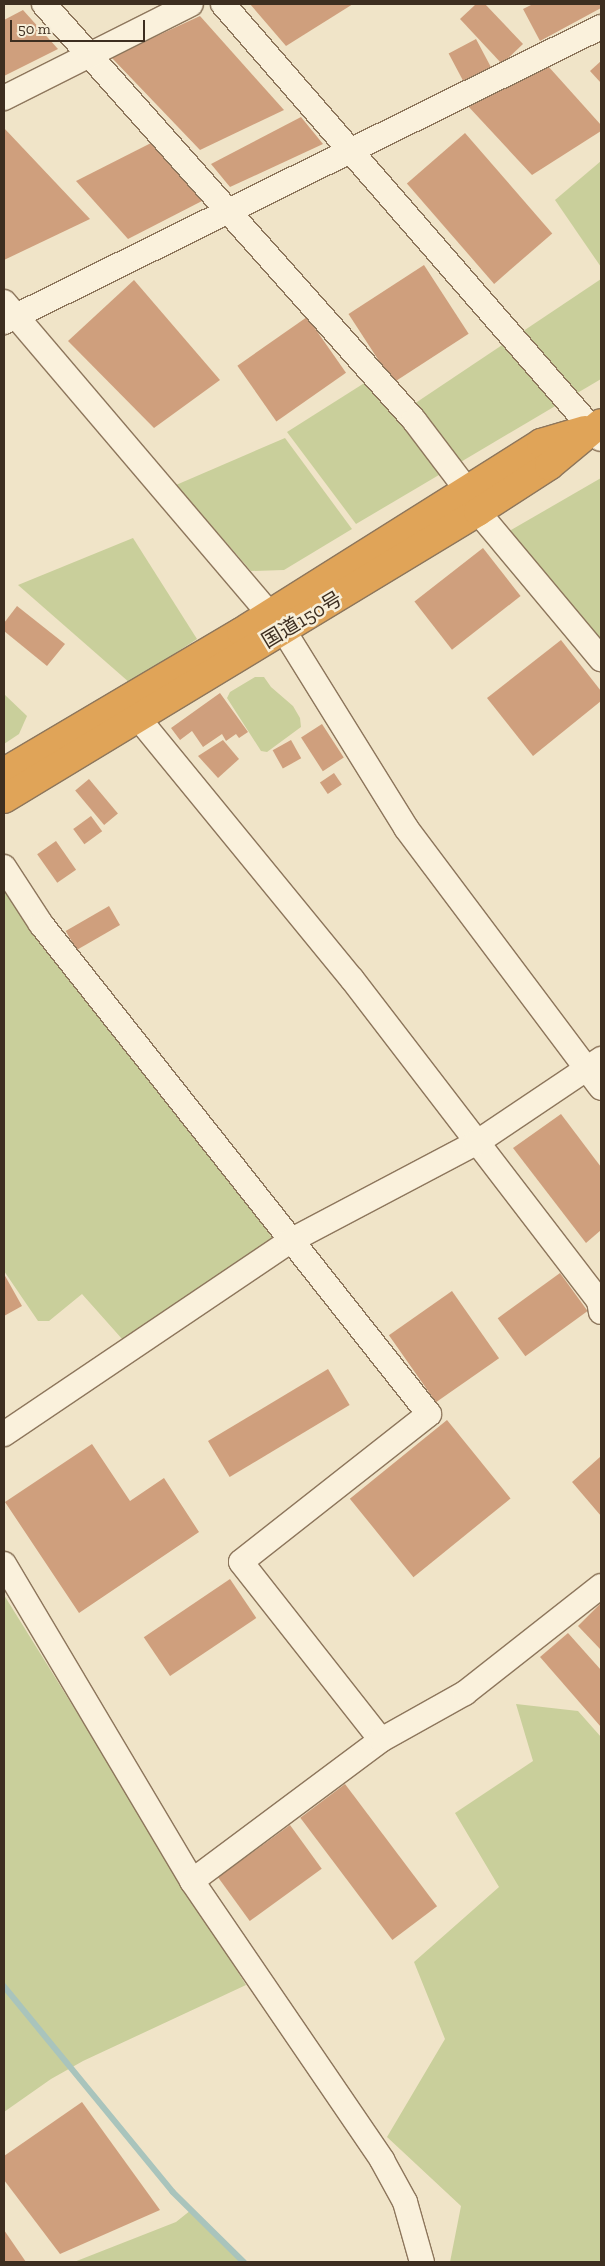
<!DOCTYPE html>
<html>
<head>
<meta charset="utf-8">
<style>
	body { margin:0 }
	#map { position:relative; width:605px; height:2266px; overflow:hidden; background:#f0e4c8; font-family:"Zilla Slab","Noto Sans JP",serif }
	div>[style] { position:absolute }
	.green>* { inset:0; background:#c9cf9b }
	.stream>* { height:5.5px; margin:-2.75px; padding:0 2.75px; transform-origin:2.75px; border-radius:2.75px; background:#a9c4bc }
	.building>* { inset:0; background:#cf9f7d; transform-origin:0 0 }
	.roads { filter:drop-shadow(1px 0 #8d765c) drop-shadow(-1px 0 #8d765c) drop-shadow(0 1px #8d765c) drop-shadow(0 -1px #8d765c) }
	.minor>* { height:24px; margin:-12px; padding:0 12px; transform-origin:12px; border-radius:12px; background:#faf1dc }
	.highway>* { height:28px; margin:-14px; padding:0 14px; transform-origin:14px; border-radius:14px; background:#e0a458 }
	span { translate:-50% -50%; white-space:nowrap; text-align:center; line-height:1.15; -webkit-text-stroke:5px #f7eed8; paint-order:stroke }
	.street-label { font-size:20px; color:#3d2e20 }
	.frame { position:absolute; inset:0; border:5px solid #3d2e20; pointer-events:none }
	.scale { position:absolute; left:10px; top:20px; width:135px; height:22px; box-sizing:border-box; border:2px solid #3d2e20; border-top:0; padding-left:6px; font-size:15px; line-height:18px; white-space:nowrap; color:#3d2e20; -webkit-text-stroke:4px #f7eed8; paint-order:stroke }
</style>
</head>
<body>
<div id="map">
	<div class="green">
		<div style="clip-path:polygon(601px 161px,601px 267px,555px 200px)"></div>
		<div style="clip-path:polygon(601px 279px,601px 379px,459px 463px,414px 404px)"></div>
		<div style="clip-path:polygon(366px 382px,444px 472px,356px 524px,287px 432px)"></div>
		<div style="clip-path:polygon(285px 438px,352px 529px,284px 570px,251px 571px,176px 485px)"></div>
		<div style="clip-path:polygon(601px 478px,601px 650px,499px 537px)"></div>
		<div style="clip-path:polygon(133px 538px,197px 639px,130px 683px,18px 585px)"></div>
		<div style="clip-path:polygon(255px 677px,264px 677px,271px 687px,293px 706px,300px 718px,301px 727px,267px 752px,261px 751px,227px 698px,230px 692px)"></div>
		<div style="clip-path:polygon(4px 694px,27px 716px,19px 734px,4px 744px)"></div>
		<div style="clip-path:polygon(4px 882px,274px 1240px,123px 1340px,82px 1294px,49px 1321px,38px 1321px,4px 1271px)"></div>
		<div style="clip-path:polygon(4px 1595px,246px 1985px,83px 2061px,51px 2079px,4px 2112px)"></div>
		<div style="clip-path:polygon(516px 1704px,578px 1711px,601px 1737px,601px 2262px,450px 2262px,461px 2206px,387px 2137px,445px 2039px,414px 1962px,499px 1887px,455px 1813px,533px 1761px)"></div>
		<div style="clip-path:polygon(191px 2210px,246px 2262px,74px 2262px,176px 2222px)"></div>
	</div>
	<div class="stream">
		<div style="left:4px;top:1986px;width:266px;rotate:50.6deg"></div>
		<div style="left:173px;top:2192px;width:100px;rotate:44.6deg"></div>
	</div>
	<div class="building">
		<div style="clip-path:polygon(250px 4px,353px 4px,286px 46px)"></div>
		<div style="clip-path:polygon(476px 4px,485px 4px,523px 44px,502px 64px,460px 19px)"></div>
		<div style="clip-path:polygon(533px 4px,601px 4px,601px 8px,540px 41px,523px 9px)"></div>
		<div style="clip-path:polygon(23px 10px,58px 49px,4px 76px,4px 20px)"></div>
		<div style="clip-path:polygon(200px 16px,284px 110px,200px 150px,111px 57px)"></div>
		<div style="left:476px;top:39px;width:34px;height:31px;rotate:62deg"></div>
		<div style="clip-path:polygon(601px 61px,601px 83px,590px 71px)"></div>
		<div style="clip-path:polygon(548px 66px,601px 125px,601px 131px,532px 175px,467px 105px)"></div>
		<div style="clip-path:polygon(301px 117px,323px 144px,230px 187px,211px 164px)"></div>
		<div style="clip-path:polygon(4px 128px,90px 219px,4px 260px)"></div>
		<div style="left:465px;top:133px;width:133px;height:77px;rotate:49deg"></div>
		<div style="clip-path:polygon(151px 143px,202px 201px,128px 239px,76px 181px)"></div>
		<div style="left:424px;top:265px;width:82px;height:90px;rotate:57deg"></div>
		<div style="clip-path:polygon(134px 280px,220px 380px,154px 428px,68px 341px)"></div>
		<div style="left:307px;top:317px;width:68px;height:85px;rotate:55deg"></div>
		<div style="left:483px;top:548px;width:61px;height:87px;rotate:52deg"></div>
		<div style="clip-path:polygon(17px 606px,65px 644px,47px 666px,4px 631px,4px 623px)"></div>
		<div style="clip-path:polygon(561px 640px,601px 691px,601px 701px,533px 756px,487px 698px)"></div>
		<div style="clip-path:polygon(220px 693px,248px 732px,239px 738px,236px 734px,226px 741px,222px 734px,203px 747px,192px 731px,180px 740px,171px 728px)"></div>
		<div style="left:322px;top:724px;width:40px;height:25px;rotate:57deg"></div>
		<div style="clip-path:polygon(223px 740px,239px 759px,218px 778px,198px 756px)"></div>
		<div style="left:291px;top:740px;width:21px;height:21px;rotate:61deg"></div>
		<div style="left:334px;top:773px;width:14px;height:17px;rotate:56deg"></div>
		<div style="left:89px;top:779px;width:45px;height:18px;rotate:50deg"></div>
		<div style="left:91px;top:816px;width:19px;height:22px;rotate:54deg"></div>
		<div style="left:56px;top:841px;width:35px;height:23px;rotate:55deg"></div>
		<div style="left:109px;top:906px;width:22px;height:50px;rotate:60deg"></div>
		<div style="clip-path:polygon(561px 1114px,601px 1167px,601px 1230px,586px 1243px,513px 1148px)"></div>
		<div style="left:560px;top:1273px;width:47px;height:77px;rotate:54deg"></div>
		<div style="clip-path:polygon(4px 1274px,22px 1306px,4px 1316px)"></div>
		<div style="left:452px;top:1291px;width:82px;height:77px;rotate:55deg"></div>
		<div style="left:328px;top:1369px;width:42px;height:140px;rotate:59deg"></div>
		<div style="left:447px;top:1420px;width:101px;height:125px;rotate:51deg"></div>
		<div style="clip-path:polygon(92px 1444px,130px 1501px,164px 1478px,199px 1532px,79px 1613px,5px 1502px)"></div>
		<div style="clip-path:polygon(600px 1457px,601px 1459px,601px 1516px,572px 1482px)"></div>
		<div style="left:230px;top:1579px;width:47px;height:104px;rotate:56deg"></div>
		<div style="clip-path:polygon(601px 1603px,601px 1650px,578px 1626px)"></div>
		<div style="clip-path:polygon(568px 1633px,601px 1670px,601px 1727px,540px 1657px)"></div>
		<div style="left:345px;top:1784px;width:153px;height:56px;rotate:53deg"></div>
		<div style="left:290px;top:1825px;width:54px;height:89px;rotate:54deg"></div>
		<div style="clip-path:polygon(82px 2102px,160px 2210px,60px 2254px,4px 2180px,4px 2156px)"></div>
		<div style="clip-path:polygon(4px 2230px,26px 2262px,4px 2262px)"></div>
	</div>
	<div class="roads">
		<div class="minor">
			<div style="left:44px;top:4px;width:557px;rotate:48.35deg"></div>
			<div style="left:414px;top:420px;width:88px;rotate:52.9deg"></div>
			<div style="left:223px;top:4px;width:576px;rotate:49.01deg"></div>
			<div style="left:4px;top:98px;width:209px;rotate:-26.7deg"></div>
			<div style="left:4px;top:302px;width:432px;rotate:49.6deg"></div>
			<div style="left:284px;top:631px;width:232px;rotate:58.2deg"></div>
			<div style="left:406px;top:828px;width:325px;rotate:53.1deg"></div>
			<div style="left:4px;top:322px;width:666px;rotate:-26.3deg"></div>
			<div style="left:478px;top:512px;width:192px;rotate:50.1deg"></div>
			<div style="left:139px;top:719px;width:336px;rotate:50.7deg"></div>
			<div style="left:352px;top:979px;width:406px;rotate:52.5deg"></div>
			<div style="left:599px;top:1301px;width:11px;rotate:80deg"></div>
			<div style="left:4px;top:867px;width:68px;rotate:57deg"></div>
			<div style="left:41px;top:924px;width:625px;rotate:51.63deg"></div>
			<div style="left:429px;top:1414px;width:239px;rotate:141.8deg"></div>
			<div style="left:241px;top:1562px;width:226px;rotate:51.8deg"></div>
			<div style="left:4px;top:1434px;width:345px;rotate:-34deg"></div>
			<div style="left:290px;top:1241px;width:210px;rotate:-27.8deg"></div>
			<div style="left:476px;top:1143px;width:151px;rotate:-33.9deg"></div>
			<div style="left:4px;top:1564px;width:369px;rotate:59.3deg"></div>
			<div style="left:192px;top:1881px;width:338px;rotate:55.7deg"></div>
			<div style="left:382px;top:2160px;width:48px;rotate:61.3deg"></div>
			<div style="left:405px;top:2202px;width:62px;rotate:74.2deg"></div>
			<div style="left:192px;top:1881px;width:236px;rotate:-36.7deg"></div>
			<div style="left:381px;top:1740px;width:96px;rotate:-29.2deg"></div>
			<div style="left:465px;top:1693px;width:173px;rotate:-38.2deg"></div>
		</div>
		<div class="highway">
			<div style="left:4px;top:772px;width:275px;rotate:-30.6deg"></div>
			<div style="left:241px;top:632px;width:355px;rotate:-32.2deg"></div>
			<div style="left:541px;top:443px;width:46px;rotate:-16.5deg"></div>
			<div style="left:4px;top:799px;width:554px;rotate:-31.19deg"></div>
			<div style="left:478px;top:512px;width:85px;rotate:-32.9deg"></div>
			<div style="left:549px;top:466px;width:67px;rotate:-39.6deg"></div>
		</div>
	</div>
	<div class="street-label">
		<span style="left:302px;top:620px;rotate:-31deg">国道150号</span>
	</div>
	<div class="frame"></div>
	<div class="scale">50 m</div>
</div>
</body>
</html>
